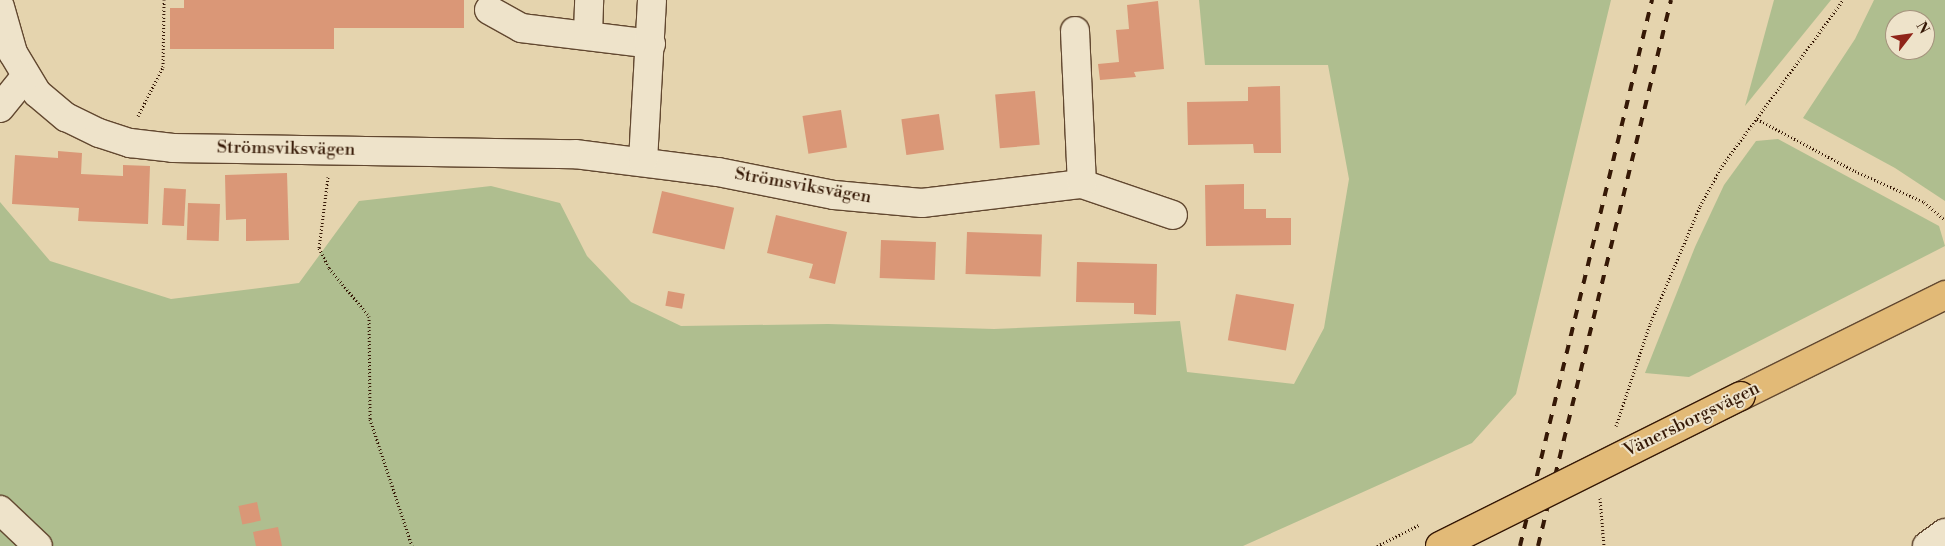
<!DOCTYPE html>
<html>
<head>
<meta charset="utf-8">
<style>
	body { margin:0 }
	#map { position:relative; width:1945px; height:546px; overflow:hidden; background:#e5d4ae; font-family:"Libre Bodoni",serif }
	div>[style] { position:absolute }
	.green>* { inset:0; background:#afbe8f }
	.building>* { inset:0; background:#da9777; transform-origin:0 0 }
	.path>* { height:3px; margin-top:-1.5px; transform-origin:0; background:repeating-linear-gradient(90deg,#361906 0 1px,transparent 0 3.5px) }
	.roads { filter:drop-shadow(1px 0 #624830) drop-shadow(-1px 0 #624830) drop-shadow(0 1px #624830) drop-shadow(0 -1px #624830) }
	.minor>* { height:28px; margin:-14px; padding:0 14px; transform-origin:14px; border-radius:14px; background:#eee3ca }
	.major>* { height:28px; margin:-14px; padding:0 14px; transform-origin:14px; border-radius:14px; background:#e2ba77 }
	.rail>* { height:4px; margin-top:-2px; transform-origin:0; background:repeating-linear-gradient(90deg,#361906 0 9px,transparent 0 18px) }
	.path-bridge>* { height:3px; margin-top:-1.5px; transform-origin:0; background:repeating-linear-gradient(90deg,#361906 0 1px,transparent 0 3.5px) }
	.bridges { filter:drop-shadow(1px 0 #361906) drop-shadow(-1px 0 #361906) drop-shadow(0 1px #361906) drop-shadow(0 -1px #361906) }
	.major-bridge>* { height:28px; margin:-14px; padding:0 14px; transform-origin:14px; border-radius:14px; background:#e2ba77 }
	span { translate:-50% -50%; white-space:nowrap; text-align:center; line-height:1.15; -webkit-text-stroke:4px #eee3ca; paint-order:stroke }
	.street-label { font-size:18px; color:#361906 }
	.north { position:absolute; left:1885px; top:10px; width:50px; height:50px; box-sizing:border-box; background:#eee3ca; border:1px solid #a4927c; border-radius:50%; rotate:60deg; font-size:14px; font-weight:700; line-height:20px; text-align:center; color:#361906 }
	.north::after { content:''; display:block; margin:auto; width:18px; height:22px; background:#8f2418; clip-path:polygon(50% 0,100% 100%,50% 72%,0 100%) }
</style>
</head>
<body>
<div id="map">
	<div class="green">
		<div style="clip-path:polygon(1199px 0,1611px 0,1516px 394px,1472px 443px,1243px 546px,0 546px,0 202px,50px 261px,171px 299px,299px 283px,359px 201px,491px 186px,560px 203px,587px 256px,631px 302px,681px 326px,828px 324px,994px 329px,1180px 321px,1187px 372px,1294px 384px,1324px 328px,1349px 179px,1328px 65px,1205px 65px)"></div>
		<div style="clip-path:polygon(1774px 0,1831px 0,1745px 106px)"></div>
		<div style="clip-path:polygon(evenodd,1874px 0,1945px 0,1945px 201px,1895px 168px,1803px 118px,1855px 39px,1874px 0,1895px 20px,1925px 20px,1925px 50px,1895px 50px,1895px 20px)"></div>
		<div style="clip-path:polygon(1778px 139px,1939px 226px,1945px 246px,1689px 377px,1645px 373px,1695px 247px,1724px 185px,1756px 141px)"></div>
	</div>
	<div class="building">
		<div style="clip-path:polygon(184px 0,464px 0,464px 28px,334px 28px,334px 49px,170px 49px,170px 8px,184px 8px)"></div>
		<div style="clip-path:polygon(1158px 1px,1164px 69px,1134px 72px,1136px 77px,1100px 80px,1098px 64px,1119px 62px,1116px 30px,1129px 29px,1127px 5px)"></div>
		<div style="clip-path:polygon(1280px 86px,1281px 153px,1254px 153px,1253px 144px,1188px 145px,1187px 102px,1248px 101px,1248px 87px)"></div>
		<div style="left:1035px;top:91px;width:54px;height:40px;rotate:85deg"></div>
		<div style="left:841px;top:110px;width:38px;height:39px;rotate:81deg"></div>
		<div style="left:939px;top:114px;width:36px;height:38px;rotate:82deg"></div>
		<div style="clip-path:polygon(58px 151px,82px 153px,81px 174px,123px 176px,123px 165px,150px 166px,148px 224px,78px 221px,79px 208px,12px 204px,15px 155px,58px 158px)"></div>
		<div style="clip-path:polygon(287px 173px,289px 240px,246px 241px,246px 219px,226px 220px,225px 175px)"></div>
		<div style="clip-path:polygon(1244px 184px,1244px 209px,1266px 209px,1266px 218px,1291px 218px,1291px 245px,1206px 246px,1205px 185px)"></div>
		<div style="left:164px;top:188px;width:22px;height:37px;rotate:3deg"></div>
		<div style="left:662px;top:191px;width:74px;height:43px;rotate:13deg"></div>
		<div style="left:188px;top:203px;width:32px;height:37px;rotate:2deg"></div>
		<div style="clip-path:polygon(776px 215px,847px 232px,835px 284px,809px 278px,813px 264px,767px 253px)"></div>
		<div style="left:967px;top:232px;width:75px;height:42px;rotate:2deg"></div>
		<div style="left:881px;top:240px;width:55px;height:38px;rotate:2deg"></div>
		<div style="clip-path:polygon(1077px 262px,1157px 264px,1156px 315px,1134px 314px,1134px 303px,1076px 302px)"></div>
		<div style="left:668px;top:291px;width:17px;height:15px;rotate:10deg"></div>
		<div style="left:1236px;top:294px;width:59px;height:47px;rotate:10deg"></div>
		<div style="left:257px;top:502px;width:19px;height:19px;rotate:78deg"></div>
		<div style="clip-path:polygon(278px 527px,282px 546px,256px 546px,253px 532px)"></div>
	</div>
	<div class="path">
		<div style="left:138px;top:116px;width:55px;rotate:-63deg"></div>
		<div style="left:163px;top:67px;width:67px;rotate:-89.1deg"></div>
		<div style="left:1757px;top:119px;width:111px;rotate:28deg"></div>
		<div style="left:1855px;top:171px;width:76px;rotate:24.2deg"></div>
		<div style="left:1924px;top:202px;width:28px;rotate:41deg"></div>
		<div style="left:328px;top:177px;width:72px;rotate:97.2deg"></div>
		<div style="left:319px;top:248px;width:22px;rotate:63deg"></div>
		<div style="left:329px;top:268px;width:62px;rotate:50.2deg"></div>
		<div style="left:369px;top:316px;width:103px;rotate:89.4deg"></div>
		<div style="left:370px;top:419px;width:134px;rotate:71.7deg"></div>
		<div style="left:1616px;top:426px;width:108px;rotate:-71.6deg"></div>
		<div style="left:1650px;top:324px;width:128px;rotate:-67deg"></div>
		<div style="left:1700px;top:206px;width:46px;rotate:-61.2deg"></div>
		<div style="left:1722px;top:166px;width:205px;rotate:-53.9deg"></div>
		<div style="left:1600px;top:498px;width:48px;rotate:85.2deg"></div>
	</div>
	<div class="roads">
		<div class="minor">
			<div style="left:0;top:7px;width:48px;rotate:74.2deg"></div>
			<div style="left:13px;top:53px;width:47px;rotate:59deg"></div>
			<div style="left:37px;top:93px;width:38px;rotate:40deg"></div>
			<div style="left:66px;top:117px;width:37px;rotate:26deg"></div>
			<div style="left:99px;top:133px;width:33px;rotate:18deg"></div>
			<div style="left:130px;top:143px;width:43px;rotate:6.6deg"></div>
			<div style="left:173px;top:148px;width:402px;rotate:0.9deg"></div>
			<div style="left:575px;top:154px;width:144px;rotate:7.2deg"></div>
			<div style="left:718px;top:172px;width:118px;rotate:11.2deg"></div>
			<div style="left:834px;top:195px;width:88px;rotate:5.2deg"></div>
			<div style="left:922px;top:203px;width:161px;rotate:-6.8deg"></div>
			<div style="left:1082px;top:184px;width:96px;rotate:18.8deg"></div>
			<div style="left:489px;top:10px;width:37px;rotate:29deg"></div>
			<div style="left:521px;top:28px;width:131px;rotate:7deg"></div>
			<div style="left:1075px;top:31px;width:153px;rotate:87.4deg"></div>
			<div style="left:588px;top:34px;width:34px;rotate:-88deg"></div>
			<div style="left:0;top:108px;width:40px;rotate:-51deg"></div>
			<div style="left:643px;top:161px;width:161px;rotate:-86.8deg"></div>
			<div style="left:0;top:510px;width:52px;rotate:43.5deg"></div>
			<div style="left:1927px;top:546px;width:22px;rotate:-36deg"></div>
		</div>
		<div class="major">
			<div style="left:1741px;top:396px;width:228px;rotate:-26.3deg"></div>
		</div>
	</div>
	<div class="rail">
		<div style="left:1520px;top:546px;width:562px;rotate:-76.41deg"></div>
		<div style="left:1538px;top:546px;width:562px;rotate:-76.31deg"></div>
	</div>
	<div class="path-bridge">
		<div style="left:1377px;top:546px;width:47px;rotate:-26.6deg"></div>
	</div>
	<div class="bridges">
		<div class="major-bridge">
			<div style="left:1440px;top:546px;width:336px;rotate:-26.5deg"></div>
		</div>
	</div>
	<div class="street-label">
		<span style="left:286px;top:149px;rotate:1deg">Strömsviksvägen</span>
		<span style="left:803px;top:186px;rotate:10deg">Strömsviksvägen</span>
		<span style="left:1692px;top:420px;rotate:-26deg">Vänersborgsvägen</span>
	</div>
	<div class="north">N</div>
</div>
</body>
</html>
